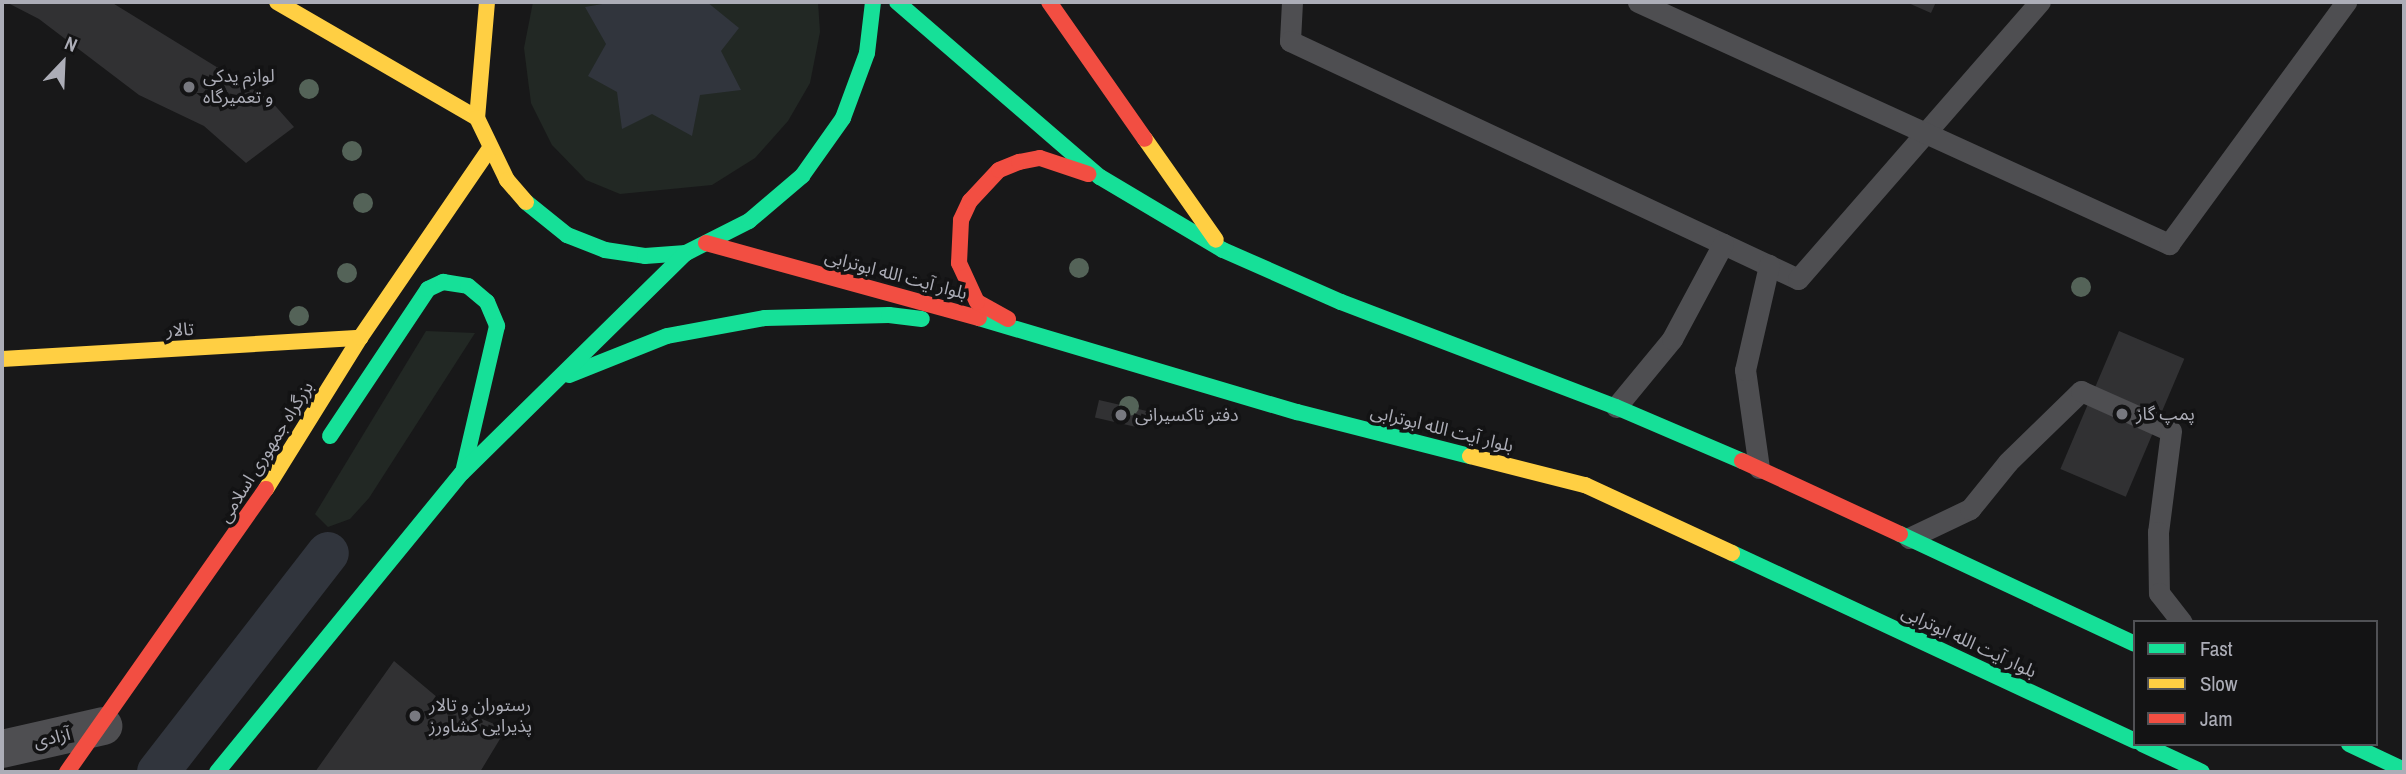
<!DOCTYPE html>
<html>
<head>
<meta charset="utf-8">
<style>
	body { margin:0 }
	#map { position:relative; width:2406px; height:774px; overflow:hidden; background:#181819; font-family:"Archivo Narrow","Noto Sans Arabic",sans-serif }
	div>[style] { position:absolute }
	.green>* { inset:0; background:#222824 }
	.water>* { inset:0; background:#31353d }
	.canal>* { height:42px; margin:-21px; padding:0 21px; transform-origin:21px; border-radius:21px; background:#31353d }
	.building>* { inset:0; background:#313133; transform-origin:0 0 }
	.lane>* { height:21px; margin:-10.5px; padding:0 10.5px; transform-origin:10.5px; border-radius:10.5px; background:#4e4e51 }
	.street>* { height:38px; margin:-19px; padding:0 19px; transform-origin:19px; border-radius:19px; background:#4e4e51 }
	.fast>* { height:16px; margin:-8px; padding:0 8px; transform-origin:8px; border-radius:8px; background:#16e098 }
	.slow>* { height:16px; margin:-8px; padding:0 8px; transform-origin:8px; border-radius:8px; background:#ffcf43 }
	.jam>* { height:16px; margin:-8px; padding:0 8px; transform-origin:8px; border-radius:8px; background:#f24e42 }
	.trees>* { width:20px; height:20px; margin:-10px; border-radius:50%; background:#546358 }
	.dots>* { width:19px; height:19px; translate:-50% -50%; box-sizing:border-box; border:4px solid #131314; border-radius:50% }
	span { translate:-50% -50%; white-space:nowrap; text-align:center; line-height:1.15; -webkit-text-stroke:7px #131314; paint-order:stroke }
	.poi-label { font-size:18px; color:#acadb7 }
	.left { translate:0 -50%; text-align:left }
	.street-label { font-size:18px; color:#acadb7 }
	.frame { position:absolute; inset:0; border:4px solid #acadb7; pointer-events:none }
	.legend { position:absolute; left:2133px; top:620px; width:245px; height:126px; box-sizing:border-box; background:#131314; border:2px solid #505155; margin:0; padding:9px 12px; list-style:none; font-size:21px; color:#acadb7 }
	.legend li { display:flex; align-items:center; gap:14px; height:35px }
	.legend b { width:35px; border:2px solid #505155 }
	.north { position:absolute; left:28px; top:28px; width:70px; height:70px; -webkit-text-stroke:5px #131314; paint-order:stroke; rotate:23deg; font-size:19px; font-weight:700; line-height:28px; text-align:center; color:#acadb7 }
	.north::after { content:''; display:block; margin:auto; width:24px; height:32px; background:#acadb7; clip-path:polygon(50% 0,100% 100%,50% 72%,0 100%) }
</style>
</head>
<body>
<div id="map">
	<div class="green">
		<div style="clip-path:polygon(533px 2px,818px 2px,820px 32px,810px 83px,788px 121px,755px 158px,712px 185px,620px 194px,586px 180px,552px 145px,531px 103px,524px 48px)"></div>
		<div style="clip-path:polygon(426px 331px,475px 333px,369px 498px,350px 519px,328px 527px,315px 514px)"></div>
	</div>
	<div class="water">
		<div style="clip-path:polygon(614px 2px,707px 2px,739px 28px,721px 51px,741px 90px,700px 95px,692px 136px,652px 114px,622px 129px,617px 92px,588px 76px,606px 44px,585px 7px)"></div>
	</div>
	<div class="canal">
		<div style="left:158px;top:772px;width:277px;rotate:-52.2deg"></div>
	</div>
	<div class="building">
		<div style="clip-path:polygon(6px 2px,111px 2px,270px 100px,294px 127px,246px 163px,204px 126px,139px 95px,39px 19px)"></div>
		<div style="clip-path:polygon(1906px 2px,1936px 2px,1931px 13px)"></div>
		<div style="left:2119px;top:331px;width:71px;height:150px;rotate:23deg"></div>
		<div style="left:1099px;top:400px;width:49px;height:18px;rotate:13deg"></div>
		<div style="clip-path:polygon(394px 661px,444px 703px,506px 729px,480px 772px,315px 772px)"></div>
	</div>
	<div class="lane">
		<div style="left:1292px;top:2px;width:39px;rotate:93deg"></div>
		<div style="left:1290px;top:41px;width:561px;rotate:25.1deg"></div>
		<div style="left:1798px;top:279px;width:368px;rotate:-48.9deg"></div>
		<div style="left:1638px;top:2px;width:584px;rotate:24.5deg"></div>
		<div style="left:2169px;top:244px;width:300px;rotate:-53.8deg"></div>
		<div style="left:1616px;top:407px;width:88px;rotate:-50.5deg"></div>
		<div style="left:1672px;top:339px;width:108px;rotate:-61.8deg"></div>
		<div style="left:1759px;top:468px;width:99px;rotate:-98.1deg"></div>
		<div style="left:1745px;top:370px;width:108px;rotate:-77.1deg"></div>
		<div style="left:1909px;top:538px;width:68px;rotate:-25.4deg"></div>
		<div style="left:1970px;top:509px;width:60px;rotate:-51deg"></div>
		<div style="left:2008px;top:462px;width:102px;rotate:-44.2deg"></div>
		<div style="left:2081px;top:391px;width:98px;rotate:24deg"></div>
		<div style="left:2171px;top:431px;width:102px;rotate:97.3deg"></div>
		<div style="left:2158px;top:532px;width:61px;rotate:89.1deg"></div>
		<div style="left:2159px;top:593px;width:37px;rotate:52deg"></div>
	</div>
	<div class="street">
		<div style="left:2px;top:749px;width:104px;rotate:-12.8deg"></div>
	</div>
	<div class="fast">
		<div style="left:897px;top:2px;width:268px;rotate:40.8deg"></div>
		<div style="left:1100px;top:177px;width:143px;rotate:30.7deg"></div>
		<div style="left:1223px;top:250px;width:129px;rotate:23.8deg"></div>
		<div style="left:1341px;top:302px;width:294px;rotate:20.9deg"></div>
		<div style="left:1616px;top:407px;width:137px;rotate:23.2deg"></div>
		<div style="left:526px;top:202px;width:53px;rotate:38.8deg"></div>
		<div style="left:567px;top:235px;width:41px;rotate:21.5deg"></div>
		<div style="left:605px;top:250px;width:40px;rotate:8.5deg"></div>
		<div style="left:645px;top:256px;width:41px;rotate:-4.2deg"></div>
		<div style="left:686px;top:253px;width:71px;rotate:-26.9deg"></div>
		<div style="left:749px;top:221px;width:70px;rotate:-40.3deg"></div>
		<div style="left:802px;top:176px;width:71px;rotate:-54.7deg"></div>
		<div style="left:843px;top:118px;width:69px;rotate:-69.7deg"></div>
		<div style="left:867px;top:53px;width:51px;rotate:-83.3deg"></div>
		<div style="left:979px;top:318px;width:332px;rotate:16.5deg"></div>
		<div style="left:1297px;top:412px;width:179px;rotate:14.3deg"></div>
		<div style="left:569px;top:375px;width:105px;rotate:-21.7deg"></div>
		<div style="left:667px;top:336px;width:100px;rotate:-10.4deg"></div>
		<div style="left:765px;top:318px;width:124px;rotate:-1.4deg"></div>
		<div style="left:889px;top:315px;width:33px;rotate:7deg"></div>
		<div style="left:330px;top:436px;width:177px;rotate:-56.3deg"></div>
		<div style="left:428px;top:289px;width:17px;rotate:-25deg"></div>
		<div style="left:443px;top:282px;width:25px;rotate:9deg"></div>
		<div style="left:468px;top:286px;width:25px;rotate:40deg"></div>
		<div style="left:487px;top:302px;width:26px;rotate:67deg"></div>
		<div style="left:497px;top:326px;width:146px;rotate:103.1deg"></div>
		<div style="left:1900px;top:534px;width:259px;rotate:25.1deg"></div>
		<div style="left:1732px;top:553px;width:445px;rotate:25deg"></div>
		<div style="left:2142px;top:744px;width:66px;rotate:25deg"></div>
		<div style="left:2349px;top:744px;width:61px;rotate:25.3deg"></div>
		<div style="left:217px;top:772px;width:387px;rotate:-50.7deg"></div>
		<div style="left:462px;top:473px;width:314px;rotate:-44.5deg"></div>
	</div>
	<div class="slow">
		<div style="left:277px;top:2px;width:231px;rotate:30.1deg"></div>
		<div style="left:487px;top:2px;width:116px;rotate:94.9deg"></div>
		<div style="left:477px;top:118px;width:69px;rotate:64.2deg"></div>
		<div style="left:507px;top:180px;width:29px;rotate:49deg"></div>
		<div style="left:1145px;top:139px;width:123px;rotate:54.9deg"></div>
		<div style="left:2px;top:359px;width:359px;rotate:-3.4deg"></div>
		<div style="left:1470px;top:456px;width:119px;rotate:14.2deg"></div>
		<div style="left:1585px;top:485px;width:162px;rotate:24.8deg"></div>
		<div style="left:266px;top:489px;width:178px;rotate:-58.1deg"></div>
		<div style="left:360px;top:338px;width:230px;rotate:-55.6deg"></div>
	</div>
	<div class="jam">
		<div style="left:1049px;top:2px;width:167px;rotate:55deg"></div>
		<div style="left:706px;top:243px;width:283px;rotate:15.4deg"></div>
		<div style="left:1008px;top:319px;width:35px;rotate:-151deg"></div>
		<div style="left:977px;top:302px;width:43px;rotate:-114.8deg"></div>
		<div style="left:959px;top:263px;width:43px;rotate:-87.3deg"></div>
		<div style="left:961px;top:220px;width:21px;rotate:-65deg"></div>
		<div style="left:970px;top:201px;width:42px;rotate:-46.9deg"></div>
		<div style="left:999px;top:170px;width:22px;rotate:-22deg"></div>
		<div style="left:1019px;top:162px;width:21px;rotate:-11deg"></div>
		<div style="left:1040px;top:158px;width:51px;rotate:18.4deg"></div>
		<div style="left:1742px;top:461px;width:174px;rotate:24.8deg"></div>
		<div style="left:67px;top:772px;width:346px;rotate:-54.9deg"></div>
	</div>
	<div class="trees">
		<div style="left:309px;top:89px"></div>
		<div style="left:352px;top:151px"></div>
		<div style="left:363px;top:203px"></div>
		<div style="left:1079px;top:268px"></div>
		<div style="left:347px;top:273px"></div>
		<div style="left:2081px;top:287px"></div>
		<div style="left:299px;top:316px"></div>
		<div style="left:1129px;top:406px"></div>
	</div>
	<div class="dots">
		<div style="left:189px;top:87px;background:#787980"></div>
		<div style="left:2122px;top:414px;background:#787980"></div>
		<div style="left:1121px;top:415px;background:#787980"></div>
		<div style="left:415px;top:716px;background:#787980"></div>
	</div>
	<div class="poi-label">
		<span class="left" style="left:203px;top:87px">لوازم یدکی<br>و تعمیرگاه</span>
		<span class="left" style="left:2136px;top:414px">پمپ گاز</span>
		<span class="left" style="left:1135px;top:415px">دفتر تاکسیرانی</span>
		<span class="left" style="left:429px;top:716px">رستوران و تالار<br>پذیرایی کشاورز</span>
	</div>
	<div class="street-label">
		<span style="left:896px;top:275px;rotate:15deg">بلوار آیت الله ابوترابی</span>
		<span style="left:180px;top:330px;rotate:-3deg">تالار</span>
		<span style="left:1442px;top:429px;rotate:14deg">بلوار آیت الله ابوترابی</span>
		<span style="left:266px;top:452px;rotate:-58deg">بزرگراه جمهوری اسلامی</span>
		<span style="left:1969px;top:642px;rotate:25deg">بلوار آیت الله ابوترابی</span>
		<span style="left:52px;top:738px;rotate:-13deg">آزادی</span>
	</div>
	<div class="frame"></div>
	<ul class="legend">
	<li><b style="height:9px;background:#16e098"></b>Fast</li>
	<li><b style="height:9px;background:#ffcf43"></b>Slow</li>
	<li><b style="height:9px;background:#f24e42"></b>Jam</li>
	</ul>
	<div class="north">N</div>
</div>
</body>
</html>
